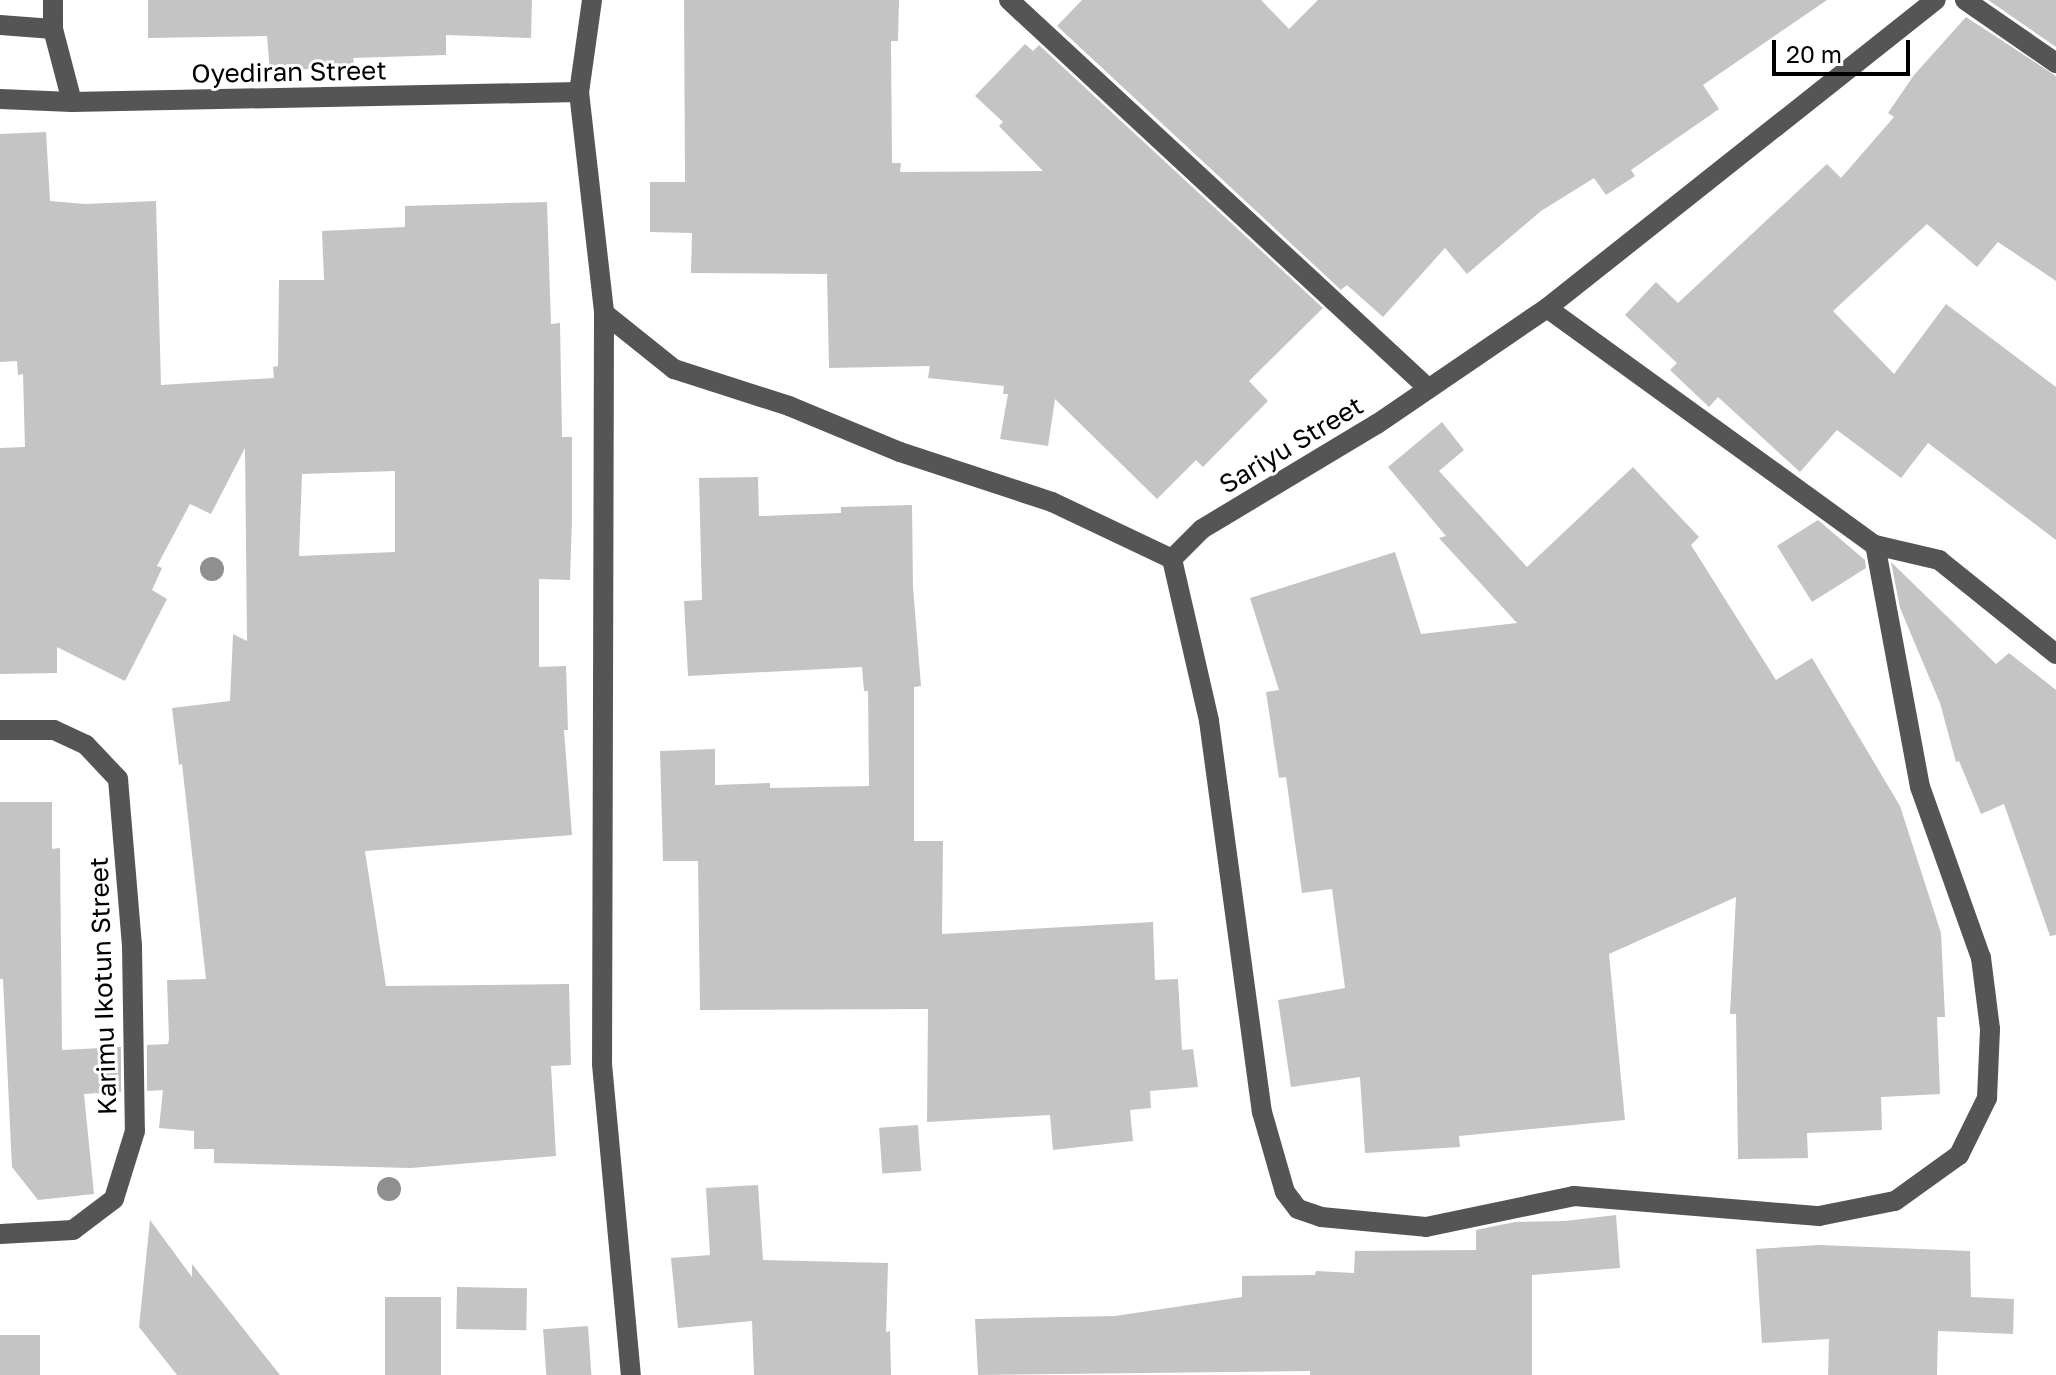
<!DOCTYPE html>
<html>
<head>
<meta charset="utf-8">
<style>
	body { margin:0 }
	#map { position:relative; width:2056px; height:1375px; overflow:hidden; background:#fff; font-family:"Golos Text",sans-serif }
	div>[style] { position:absolute }
	.building>* { inset:0; background:#c4c4c4; transform-origin:0 0 }
	.minor>* { height:20px; margin:-10px; padding:0 10px; transform-origin:10px; border-radius:10px; background:#555 }
	.trees>* { width:24px; height:24px; margin:-12px; border-radius:50%; background:#8f8f8f }
	span { translate:-50% -50%; white-space:nowrap; text-align:center; line-height:1.15; -webkit-text-stroke:6px #fff; paint-order:stroke }
	.street-label { font-size:26px; color:#000 }
	.scale { position:absolute; left:1772px; top:40px; width:138px; height:36px; box-sizing:border-box; border:4px solid #000; border-top:0; padding-left:10px; font-size:24px; line-height:28px; white-space:nowrap; color:#000; -webkit-text-stroke:6px #fff; paint-order:stroke }
</style>
</head>
<body>
<div id="map">
	<div class="building">
		<div style="clip-path:polygon(148px 0,532px 0,531px 38px,446px 35px,446px 55px,353px 58px,354px 64px,270px 73px,267px 36px,148px 38px)"></div>
		<div style="clip-path:polygon(684px 0,899px 0,898px 41px,891px 41px,892px 163px,901px 163px,900px 172px,1043px 171px,999px 126px,1003px 122px,975px 96px,1025px 44px,1033px 51px,1039px 45px,1323px 308px,1249px 381px,1268px 401px,1203px 467px,1196px 460px,1157px 499px,1055px 399px,1048px 446px,1000px 439px,1008px 394px,1003px 394px,1004px 386px,928px 378px,930px 366px,829px 368px,827px 274px,691px 273px,692px 233px,650px 232px,650px 182px,685px 182px)"></div>
		<div style="clip-path:polygon(1082px 0,1261px 0,1289px 29px,1318px 0,1827px 0,1703px 85px,1719px 109px,1631px 170px,1635px 176px,1606px 195px,1594px 178px,1541px 211px,1467px 274px,1445px 248px,1383px 317px,1347px 285px,1341px 290px,1057px 26px)"></div>
		<div style="clip-path:polygon(1988px 0,2056px 0,2056px 47px)"></div>
		<div style="clip-path:polygon(1966px 17px,2056px 76px,2056px 281px,1998px 242px,1977px 267px,1927px 224px,1833px 311px,1894px 374px,1946px 304px,2056px 387px,2056px 540px,1928px 443px,1901px 478px,1837px 430px,1800px 472px,1718px 397px,1709px 407px,1670px 370px,1677px 363px,1625px 315px,1656px 282px,1678px 303px,1827px 164px,1841px 178px,1894px 117px,1888px 113px,1914px 75px)"></div>
		<div style="clip-path:polygon(evenodd,46px 132px,50px 201px,85px 204px,156px 201px,161px 385px,274px 378px,273px 367px,278px 366px,279px 280px,324px 280px,322px 231px,405px 227px,405px 206px,547px 202px,551px 324px,560px 323px,562px 437px,572px 437px,572px 519px,570px 580px,539px 579px,539px 667px,566px 666px,568px 730px,564px 730px,572px 835px,365px 851px,386px 986px,569px 984px,571px 1065px,551px 1066px,556px 1156px,411px 1168px,214px 1163px,214px 1149px,194px 1149px,194px 1131px,159px 1128px,163px 1090px,147px 1091px,147px 1045px,168px 1044px,169px 1039px,167px 980px,206px 979px,182px 764px,179px 765px,172px 708px,230px 701px,233px 634px,247px 641px,245px 448px,211px 514px,190px 504px,157px 566px,162px 568px,152px 590px,167px 599px,125px 681px,57px 647px,57px 673px,0 674px,0 448px,25px 447px,23px 374px,18px 375px,17px 361px,0 362px,0 134px,46px 132px,395px 471px,395px 552px,299px 556px,302px 474px,395px 471px)"></div>
		<div style="clip-path:polygon(1442px 422px,1464px 450px,1439px 471px,1527px 567px,1633px 467px,1699px 537px,1691px 545px,1776px 680px,1812px 658px,1900px 806px,1941px 933px,1945px 1017px,1937px 1017px,1940px 1094px,1881px 1097px,1882px 1130px,1807px 1133px,1808px 1158px,1738px 1159px,1736px 1014px,1730px 1014px,1736px 897px,1609px 954px,1625px 1120px,1459px 1136px,1460px 1147px,1365px 1153px,1360px 1077px,1291px 1087px,1278px 1000px,1345px 988px,1332px 889px,1302px 893px,1286px 777px,1279px 778px,1266px 692px,1279px 690px,1250px 598px,1395px 552px,1421px 634px,1517px 623px,1439px 538px,1446px 536px,1388px 467px)"></div>
		<div style="clip-path:polygon(758px 477px,759px 516px,841px 513px,841px 507px,912px 505px,913px 587px,921px 686px,914px 687px,914px 841px,943px 841px,942px 934px,1153px 922px,1155px 980px,1178px 979px,1182px 1050px,1193px 1049px,1198px 1087px,1150px 1091px,1151px 1108px,1130px 1110px,1133px 1141px,1053px 1150px,1050px 1115px,927px 1122px,928px 1009px,700px 1010px,698px 861px,663px 861px,660px 751px,715px 749px,715px 785px,770px 783px,770px 788px,869px 786px,868px 691px,864px 691px,862px 667px,688px 676px,684px 601px,702px 600px,699px 478px)"></div>
		<div style="clip-path:polygon(1818px 520px,1865px 560px,1866px 568px,1812px 602px,1777px 546px)"></div>
		<div style="clip-path:polygon(1891px 562px,1996px 664px,2009px 653px,2056px 690px,2056px 935px,2050px 936px,2004px 804px,1981px 814px,1959px 761px,1956px 762px,1940px 703px,1900px 608px)"></div>
		<div style="clip-path:polygon(0 802px,52px 802px,52px 849px,60px 848px,62px 1050px,121px 1047px,121px 1092px,84px 1094px,94px 1194px,38px 1200px,12px 1167px,3px 979px,0 979px)"></div>
		<div style="left:918px;top:1125px;width:46px;height:39px;rotate:86deg"></div>
		<div style="clip-path:polygon(758px 1185px,763px 1260px,888px 1263px,886px 1332px,890px 1331px,891px 1375px,754px 1375px,752px 1321px,678px 1328px,671px 1258px,710px 1255px,706px 1188px)"></div>
		<div style="clip-path:polygon(1616px 1215px,1620px 1268px,1532px 1275px,1532px 1375px,1310px 1375px,1310px 1371px,978px 1375px,975px 1319px,1115px 1316px,1242px 1297px,1242px 1276px,1315px 1275px,1316px 1271px,1354px 1273px,1355px 1251px,1476px 1250px,1476px 1230px,1515px 1222px,1565px 1221px)"></div>
		<div style="clip-path:polygon(150px 1220px,192px 1277px,192px 1264px,280px 1375px,177px 1375px,139px 1327px)"></div>
		<div style="clip-path:polygon(1819px 1245px,1970px 1251px,1971px 1297px,2014px 1299px,2013px 1334px,1938px 1331px,1937px 1375px,1828px 1375px,1829px 1339px,1762px 1343px,1756px 1249px)"></div>
		<div style="left:457px;top:1287px;width:70px;height:42px;rotate:1deg"></div>
		<div style="left:441px;top:1297px;width:78px;height:56px;rotate:90deg"></div>
		<div style="left:588px;top:1326px;width:49px;height:45px;rotate:86deg"></div>
		<div style="left:40px;top:1335px;width:40px;height:40px;rotate:90deg"></div>
	</div>
	<div class="minor">
		<div style="left:53px;top:0;width:29px;rotate:90deg"></div>
		<div style="left:53px;top:29px;width:75px;rotate:75.4deg"></div>
		<div style="left:592px;top:0;width:93px;rotate:98deg"></div>
		<div style="left:579px;top:92px;width:222px;rotate:83.5deg"></div>
		<div style="left:604px;top:313px;width:751px;rotate:90.15deg"></div>
		<div style="left:602px;top:1064px;width:312px;rotate:84.7deg"></div>
		<div style="left:1009px;top:0;width:572px;rotate:42.81deg"></div>
		<div style="left:1965px;top:0;width:111px;rotate:34.7deg"></div>
		<div style="left:0;top:25px;width:53px;rotate:4.3deg"></div>
		<div style="left:0;top:99px;width:72px;rotate:2.4deg"></div>
		<div style="left:72px;top:102px;width:507px;rotate:-1.13deg"></div>
		<div style="left:1547px;top:308px;width:405px;rotate:35.9deg"></div>
		<div style="left:1875px;top:545px;width:66px;rotate:13.2deg"></div>
		<div style="left:1939px;top:560px;width:150px;rotate:38.8deg"></div>
		<div style="left:604px;top:313px;width:90px;rotate:38.7deg"></div>
		<div style="left:674px;top:369px;width:121px;rotate:17.8deg"></div>
		<div style="left:789px;top:406px;width:120px;rotate:22.5deg"></div>
		<div style="left:900px;top:452px;width:160px;rotate:18.2deg"></div>
		<div style="left:1052px;top:502px;width:133px;rotate:25.4deg"></div>
		<div style="left:1172px;top:559px;width:42px;rotate:-45deg"></div>
		<div style="left:1202px;top:529px;width:204px;rotate:-31deg"></div>
		<div style="left:1377px;top:424px;width:206px;rotate:-34.3deg"></div>
		<div style="left:1547px;top:308px;width:496px;rotate:-38.4deg"></div>
		<div style="left:1172px;top:559px;width:166px;rotate:77.1deg"></div>
		<div style="left:1209px;top:721px;width:395px;rotate:82.3deg"></div>
		<div style="left:1262px;top:1112px;width:83px;rotate:74deg"></div>
		<div style="left:1285px;top:1192px;width:21px;rotate:53deg"></div>
		<div style="left:1298px;top:1209px;width:24px;rotate:19deg"></div>
		<div style="left:1321px;top:1217px;width:105px;rotate:5.4deg"></div>
		<div style="left:1426px;top:1227px;width:151px;rotate:-11.8deg"></div>
		<div style="left:1574px;top:1196px;width:246px;rotate:4.7deg"></div>
		<div style="left:1819px;top:1216px;width:77px;rotate:-11.2deg"></div>
		<div style="left:1895px;top:1201px;width:79px;rotate:-35.7deg"></div>
		<div style="left:1959px;top:1155px;width:64px;rotate:-63.8deg"></div>
		<div style="left:1987px;top:1098px;width:69px;rotate:-87.5deg"></div>
		<div style="left:1990px;top:1029px;width:72px;rotate:-97.2deg"></div>
		<div style="left:1981px;top:958px;width:182px;rotate:-109.6deg"></div>
		<div style="left:1920px;top:787px;width:246px;rotate:-100.5deg"></div>
		<div style="left:0;top:730px;width:54px"></div>
		<div style="left:54px;top:730px;width:35px;rotate:25deg"></div>
		<div style="left:86px;top:745px;width:47px;rotate:46.7deg"></div>
		<div style="left:118px;top:779px;width:168px;rotate:85.2deg"></div>
		<div style="left:132px;top:946px;width:185px;rotate:89.1deg"></div>
		<div style="left:135px;top:1131px;width:71px;rotate:107.2deg"></div>
		<div style="left:114px;top:1199px;width:51px;rotate:142.9deg"></div>
		<div style="left:73px;top:1230px;width:73px;rotate:176.9deg"></div>
	</div>
	<div class="trees">
		<div style="left:212px;top:569px"></div>
		<div style="left:389px;top:1189px"></div>
	</div>
	<div class="street-label">
		<span style="left:289px;top:72px;rotate:-1deg">Oyediran Street</span>
		<span style="left:1291px;top:445px;rotate:-31deg">Sariyu Street</span>
		<span style="left:103px;top:986px;rotate:-92deg">Karimu Ikotun Street</span>
	</div>
	<div class="scale">20 m</div>
</div>
</body>
</html>
